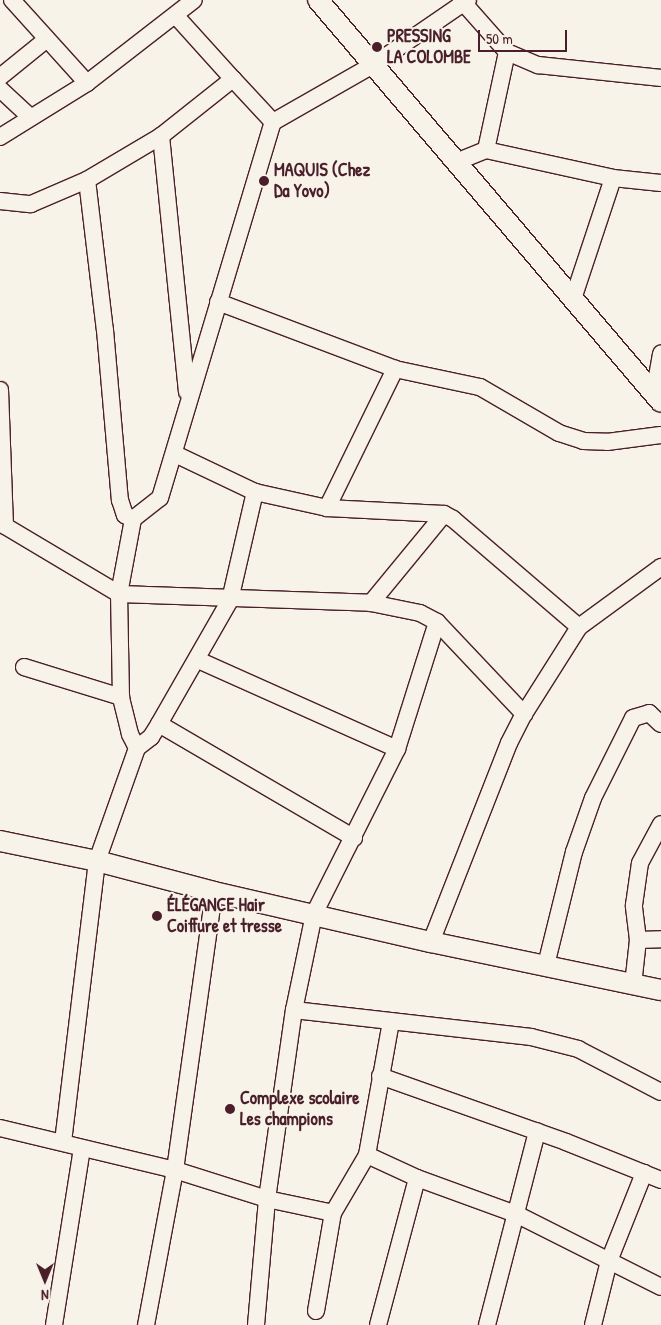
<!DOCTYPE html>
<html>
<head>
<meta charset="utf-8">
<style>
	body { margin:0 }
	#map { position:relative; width:661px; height:1325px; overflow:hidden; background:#f7f3e8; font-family:"Patrick Hand",sans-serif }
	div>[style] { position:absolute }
	.roads { filter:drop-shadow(1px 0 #4a1f2b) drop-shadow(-1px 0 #4a1f2b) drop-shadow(0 1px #4a1f2b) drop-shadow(0 -1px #4a1f2b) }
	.minor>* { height:16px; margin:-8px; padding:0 8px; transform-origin:8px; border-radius:8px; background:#f7f3e8 }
	.major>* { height:20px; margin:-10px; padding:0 10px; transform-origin:10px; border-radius:10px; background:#f7f3e8 }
	.dots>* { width:14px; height:14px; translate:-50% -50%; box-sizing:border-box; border:2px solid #f7f3e8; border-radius:50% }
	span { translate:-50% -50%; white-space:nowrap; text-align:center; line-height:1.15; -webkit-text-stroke:4px #f7f3e8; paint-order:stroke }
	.poi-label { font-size:18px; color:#4a1f2b; font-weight:700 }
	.left { translate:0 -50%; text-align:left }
	.north { position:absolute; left:20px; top:1255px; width:50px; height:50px; -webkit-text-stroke:4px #f7f3e8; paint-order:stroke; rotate:180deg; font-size:14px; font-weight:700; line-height:20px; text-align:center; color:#4a1f2b }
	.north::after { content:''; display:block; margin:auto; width:18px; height:22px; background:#4a1f2b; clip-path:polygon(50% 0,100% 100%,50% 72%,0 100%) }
	.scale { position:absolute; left:478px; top:30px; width:89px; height:22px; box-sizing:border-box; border:2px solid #4a1f2b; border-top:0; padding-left:6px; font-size:15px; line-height:18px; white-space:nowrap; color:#4a1f2b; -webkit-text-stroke:4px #f7f3e8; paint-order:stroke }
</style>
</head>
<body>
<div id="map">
	<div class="roads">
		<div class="minor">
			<div style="left:12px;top:0;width:112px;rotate:47.9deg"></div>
			<div style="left:461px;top:0;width:69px;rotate:48.5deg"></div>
			<div style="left:507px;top:52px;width:34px;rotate:23deg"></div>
			<div style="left:538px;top:65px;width:124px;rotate:6deg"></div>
			<div style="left:176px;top:16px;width:85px;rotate:47.9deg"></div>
			<div style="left:0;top:77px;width:60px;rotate:-39deg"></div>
			<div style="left:0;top:89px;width:41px;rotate:43deg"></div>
			<div style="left:161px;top:136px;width:257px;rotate:84.2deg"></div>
			<div style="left:0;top:137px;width:102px;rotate:-31.8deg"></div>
			<div style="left:87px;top:83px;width:135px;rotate:-37.8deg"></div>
			<div style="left:486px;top:150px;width:100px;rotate:-77.9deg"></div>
			<div style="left:456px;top:162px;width:32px;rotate:-22deg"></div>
			<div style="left:486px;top:150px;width:130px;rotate:12.4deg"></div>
			<div style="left:613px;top:178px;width:48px;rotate:5.9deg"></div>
			<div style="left:87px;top:180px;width:151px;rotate:83.2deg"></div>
			<div style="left:105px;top:330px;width:171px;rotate:85deg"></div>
			<div style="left:120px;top:500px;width:16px;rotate:72deg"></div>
			<div style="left:125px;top:515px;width:9px;rotate:27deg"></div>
			<div style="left:133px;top:519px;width:34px;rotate:-38deg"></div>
			<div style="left:160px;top:498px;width:393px;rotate:-73.3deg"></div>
			<div style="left:273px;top:122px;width:115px;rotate:-29.7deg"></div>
			<div style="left:373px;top:65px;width:115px;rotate:-34.4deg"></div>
			<div style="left:0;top:201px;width:31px;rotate:6deg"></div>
			<div style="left:31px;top:204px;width:61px;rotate:-23.2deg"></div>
			<div style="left:87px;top:180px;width:86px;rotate:-30.7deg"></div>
			<div style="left:161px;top:136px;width:92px;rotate:-38.4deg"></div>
			<div style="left:233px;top:79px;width:59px;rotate:47.1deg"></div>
			<div style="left:574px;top:296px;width:124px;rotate:-71.7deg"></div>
			<div style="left:218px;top:302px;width:189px;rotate:20.7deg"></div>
			<div style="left:395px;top:369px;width:87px;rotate:12deg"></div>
			<div style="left:480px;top:387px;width:91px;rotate:30.2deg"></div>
			<div style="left:559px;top:433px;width:25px;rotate:18deg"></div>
			<div style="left:583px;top:441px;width:24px;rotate:2deg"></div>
			<div style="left:607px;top:442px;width:54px;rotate:-7.4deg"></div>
			<div style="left:0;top:390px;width:136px;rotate:87.9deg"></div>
			<div style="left:654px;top:394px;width:41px;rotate:-80.1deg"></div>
			<div style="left:175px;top:454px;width:89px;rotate:25.4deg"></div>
			<div style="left:255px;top:492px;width:74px;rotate:12.5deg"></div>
			<div style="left:327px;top:508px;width:117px;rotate:2.9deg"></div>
			<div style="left:444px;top:514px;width:10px;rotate:29deg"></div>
			<div style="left:453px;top:519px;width:166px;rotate:40.6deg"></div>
			<div style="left:327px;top:508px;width:155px;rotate:-63.9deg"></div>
			<div style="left:0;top:523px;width:139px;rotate:30.8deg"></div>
			<div style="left:119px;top:594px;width:252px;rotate:2deg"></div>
			<div style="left:371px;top:603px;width:50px;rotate:11.5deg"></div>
			<div style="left:420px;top:613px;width:19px;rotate:28deg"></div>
			<div style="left:437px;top:622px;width:127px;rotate:46.6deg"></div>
			<div style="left:371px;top:603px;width:115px;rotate:-50.6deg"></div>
			<div style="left:198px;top:660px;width:218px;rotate:24.1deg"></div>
			<div style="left:24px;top:667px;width:102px;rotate:17.2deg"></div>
			<div style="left:159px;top:724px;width:226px;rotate:30.3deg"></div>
			<div style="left:137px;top:748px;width:18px;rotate:-38deg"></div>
			<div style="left:151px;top:737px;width:15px;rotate:-58deg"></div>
			<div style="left:159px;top:724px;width:143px;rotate:-60.2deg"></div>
			<div style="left:230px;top:600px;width:111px;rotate:-77deg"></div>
			<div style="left:638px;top:940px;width:23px;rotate:-2deg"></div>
			<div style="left:431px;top:942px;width:214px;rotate:-68.6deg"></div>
			<div style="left:509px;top:743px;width:33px;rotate:-63deg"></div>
			<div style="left:524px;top:714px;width:103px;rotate:-57.7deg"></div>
			<div style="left:579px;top:627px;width:102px;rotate:-36.2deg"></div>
			<div style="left:546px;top:965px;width:116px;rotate:-76.1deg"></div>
			<div style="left:574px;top:852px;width:57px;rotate:-70.6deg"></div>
			<div style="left:593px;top:798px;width:89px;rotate:-63.4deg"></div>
			<div style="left:633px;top:718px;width:17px;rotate:-17deg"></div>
			<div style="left:649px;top:713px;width:16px;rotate:43deg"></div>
			<div style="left:633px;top:985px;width:45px;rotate:-83.7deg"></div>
			<div style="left:638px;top:940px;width:35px;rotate:-97deg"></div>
			<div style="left:634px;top:905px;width:42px;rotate:-81.9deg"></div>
			<div style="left:640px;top:863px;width:44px;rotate:-61.7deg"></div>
			<div style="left:294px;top:1010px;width:239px;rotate:6.5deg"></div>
			<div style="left:531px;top:1037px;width:49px;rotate:14.3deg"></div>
			<div style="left:578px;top:1049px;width:93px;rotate:27.4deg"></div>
			<div style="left:380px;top:1076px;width:197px;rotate:19.5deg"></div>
			<div style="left:566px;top:1142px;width:102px;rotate:21.8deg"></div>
			<div style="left:0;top:1128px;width:180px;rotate:13.5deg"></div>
			<div style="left:175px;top:1170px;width:96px;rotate:17.5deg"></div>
			<div style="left:267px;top:1199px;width:67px;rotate:12deg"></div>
			<div style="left:63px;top:1142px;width:283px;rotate:-83.1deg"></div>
			<div style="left:97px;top:861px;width:120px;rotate:-70.5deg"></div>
			<div style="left:137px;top:748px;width:16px;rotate:-117deg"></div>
			<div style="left:130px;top:734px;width:38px;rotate:-104deg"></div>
			<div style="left:121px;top:697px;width:103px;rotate:-91.1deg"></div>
			<div style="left:119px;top:594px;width:76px;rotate:-79.4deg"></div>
			<div style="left:367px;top:1155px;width:55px;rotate:24.7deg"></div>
			<div style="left:417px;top:1178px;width:105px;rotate:20deg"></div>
			<div style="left:516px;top:1214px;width:162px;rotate:26.7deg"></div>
			<div style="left:316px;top:1311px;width:99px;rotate:-80.2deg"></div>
			<div style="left:333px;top:1213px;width:67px;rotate:-59.6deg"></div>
			<div style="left:367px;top:1155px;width:136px;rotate:-79.8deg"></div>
			<div style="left:54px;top:1325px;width:179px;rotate:-81deg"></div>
			<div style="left:146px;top:1325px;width:158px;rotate:-79.4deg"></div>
			<div style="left:175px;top:1170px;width:281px;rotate:-82deg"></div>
			<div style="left:256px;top:1325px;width:126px;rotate:-85deg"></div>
			<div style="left:267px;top:1199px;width:191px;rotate:-81.9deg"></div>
			<div style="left:294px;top:1010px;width:98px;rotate:-78.2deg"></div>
			<div style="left:314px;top:914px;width:185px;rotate:-63.3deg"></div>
			<div style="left:397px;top:749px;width:133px;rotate:-72.5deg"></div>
			<div style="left:378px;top:1325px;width:152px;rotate:-75.1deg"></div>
			<div style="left:487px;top:1325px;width:200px;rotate:-75.5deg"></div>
			<div style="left:593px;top:1325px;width:66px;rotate:-76deg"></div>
			<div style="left:609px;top:1261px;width:95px;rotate:-68.3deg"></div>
		</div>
		<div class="major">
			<div style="left:318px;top:0;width:528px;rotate:49.53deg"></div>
			<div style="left:0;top:841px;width:99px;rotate:11.7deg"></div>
			<div style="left:97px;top:861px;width:121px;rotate:14.8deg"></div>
			<div style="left:214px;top:892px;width:223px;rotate:13deg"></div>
			<div style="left:431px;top:942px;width:235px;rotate:11.8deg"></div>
		</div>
	</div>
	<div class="dots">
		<div style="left:377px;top:47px;background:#4a1f2b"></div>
		<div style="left:264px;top:181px;background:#4a1f2b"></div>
		<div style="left:157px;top:916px;background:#4a1f2b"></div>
		<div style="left:230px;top:1109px;background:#4a1f2b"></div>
	</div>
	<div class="poi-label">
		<span class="left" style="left:387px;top:47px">PRESSING<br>LA COLOMBE</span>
		<span class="left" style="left:274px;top:181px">MAQUIS (Chez<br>Da Yovo)</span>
		<span class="left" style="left:167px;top:916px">ÉLÉGANCE Hair<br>Coiffure et tresse</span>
		<span class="left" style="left:240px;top:1109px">Complexe scolaire<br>Les champions</span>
	</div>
	<div class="north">N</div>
	<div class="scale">50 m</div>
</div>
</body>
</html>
